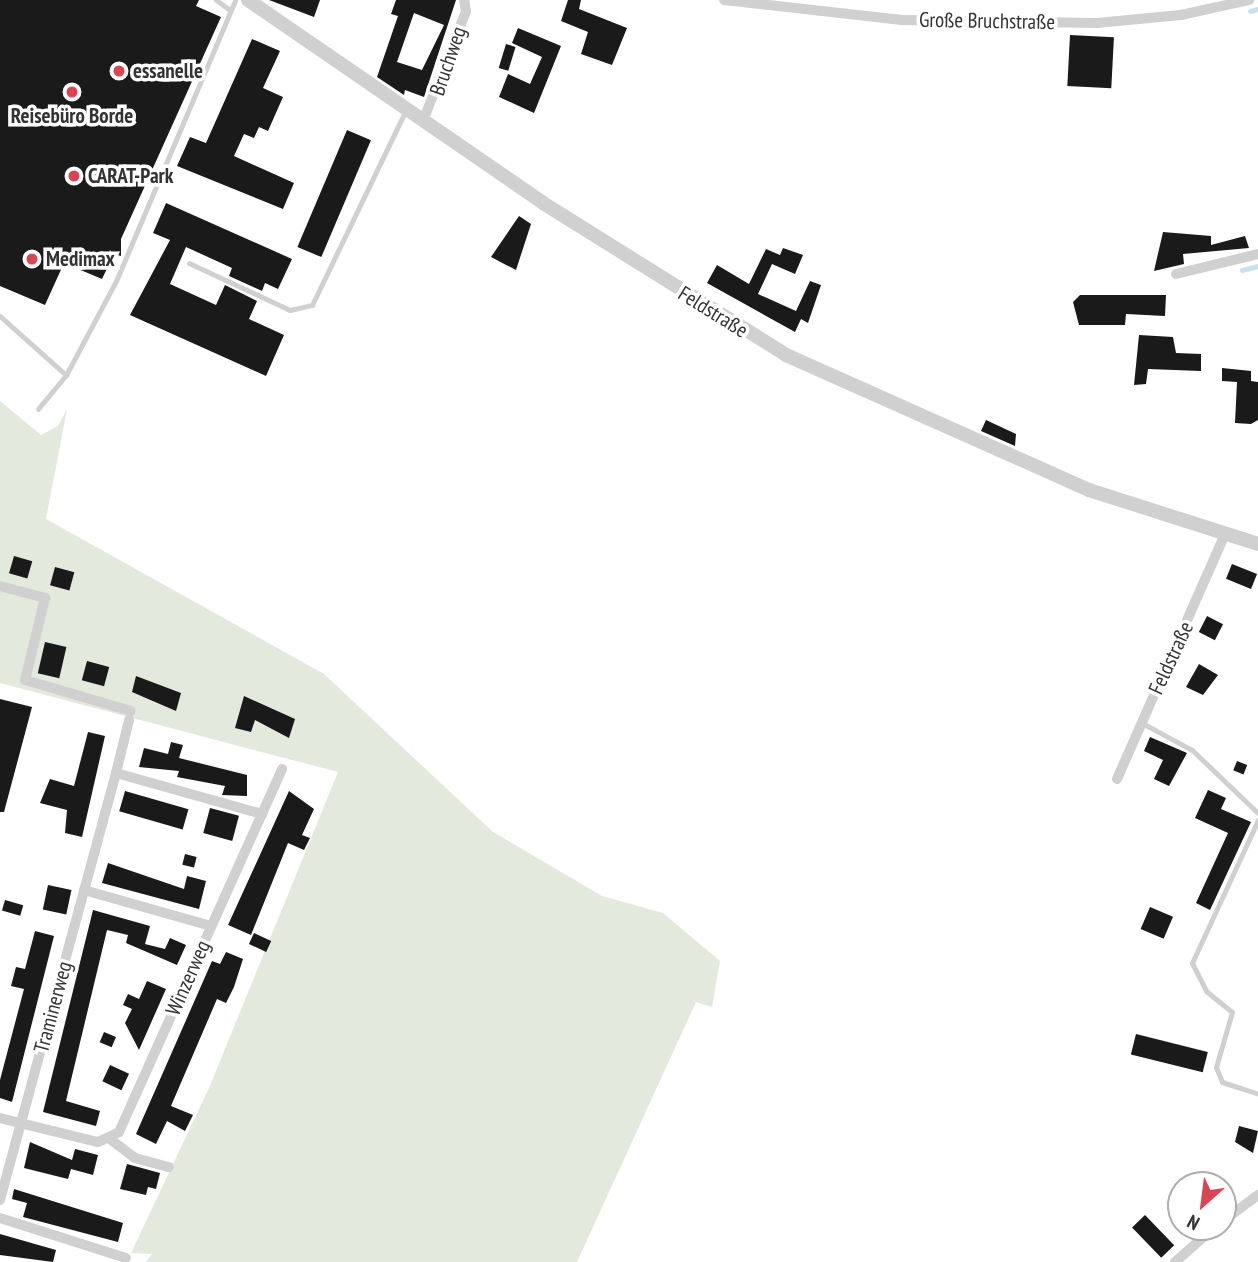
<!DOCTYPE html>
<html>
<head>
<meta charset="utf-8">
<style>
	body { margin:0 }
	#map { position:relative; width:1258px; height:1262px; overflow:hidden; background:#fff; font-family:"PT Sans Narrow",sans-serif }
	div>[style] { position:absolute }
	.green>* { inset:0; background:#e3e9dc }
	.stream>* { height:4.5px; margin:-2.25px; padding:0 2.25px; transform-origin:2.25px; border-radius:2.25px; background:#cde0ea }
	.building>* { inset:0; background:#1a1a1a; transform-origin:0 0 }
	.service>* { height:5px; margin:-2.5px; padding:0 2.5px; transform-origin:2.5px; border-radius:2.5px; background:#d0d0d0 }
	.minor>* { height:10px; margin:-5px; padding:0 5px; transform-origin:5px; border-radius:5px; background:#d0d0d0 }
	.tertiary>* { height:14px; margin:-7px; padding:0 7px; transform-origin:7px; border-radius:7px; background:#d0d0d0 }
	.dots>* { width:19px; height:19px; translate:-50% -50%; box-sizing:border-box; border:4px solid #fff; border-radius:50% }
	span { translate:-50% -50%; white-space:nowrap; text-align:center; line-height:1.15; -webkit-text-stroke:7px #fff; paint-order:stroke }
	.street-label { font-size:21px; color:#333 }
	.poi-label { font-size:21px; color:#333; font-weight:700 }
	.left { translate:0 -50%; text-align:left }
	.north { position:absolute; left:1167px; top:1171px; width:70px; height:70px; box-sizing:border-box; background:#fff; border:2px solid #adadad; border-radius:50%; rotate:208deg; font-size:19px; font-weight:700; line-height:28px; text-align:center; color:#333 }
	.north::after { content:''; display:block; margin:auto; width:24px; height:32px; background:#db4453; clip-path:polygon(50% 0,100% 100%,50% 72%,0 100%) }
</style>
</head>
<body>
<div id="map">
	<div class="green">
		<div style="clip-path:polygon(0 401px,41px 435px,58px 426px,67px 409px,46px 519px,324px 674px,493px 832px,602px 896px,663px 913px,720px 961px,712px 1007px,696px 1002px,577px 1262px,146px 1262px,152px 1254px,131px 1253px,209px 1088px,338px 772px,0 683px)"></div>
	</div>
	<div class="stream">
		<div style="left:1250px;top:11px;width:8px;rotate:-14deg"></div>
		<div style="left:1242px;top:270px;width:16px;rotate:-14deg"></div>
	</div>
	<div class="building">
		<div style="clip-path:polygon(0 0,199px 0,196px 6px,221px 17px,121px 239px,121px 256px,114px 254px,102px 279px,64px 263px,45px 305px,0 286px)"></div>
		<div style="clip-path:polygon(269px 0,320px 0,314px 17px)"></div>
		<div style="clip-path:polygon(evenodd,396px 0,456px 0,424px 97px,405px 90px,404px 95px,377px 77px,398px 16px,391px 14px,396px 0,414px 13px,444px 25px,422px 70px,397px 62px,414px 13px)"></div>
		<div style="clip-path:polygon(568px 0,581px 0,579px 9px,627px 28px,612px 65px,581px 54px,588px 32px,561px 21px)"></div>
		<div style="clip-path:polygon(518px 28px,561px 46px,534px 113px,499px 97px,508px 74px,530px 84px,542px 57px,512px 43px)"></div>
		<div style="left:1070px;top:35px;width:44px;height:51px;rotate:3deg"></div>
		<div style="clip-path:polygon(252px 39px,280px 51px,263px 88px,283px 97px,268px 131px,259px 127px,254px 138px,244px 134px,234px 156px,294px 183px,283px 209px,177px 166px,190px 137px,206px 143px)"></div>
		<div style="left:506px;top:44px;width:10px;height:25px;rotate:17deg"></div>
		<div style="left:347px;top:130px;width:26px;height:127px;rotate:23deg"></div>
		<div style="clip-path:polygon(166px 203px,292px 259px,278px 289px,265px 283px,262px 291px,229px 276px,232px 268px,186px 247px,170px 284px,216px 305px,225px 285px,257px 301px,249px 319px,284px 335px,266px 376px,130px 315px,170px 240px,153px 233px)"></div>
		<div style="clip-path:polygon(519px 216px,531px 224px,516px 270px,491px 257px)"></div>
		<div style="clip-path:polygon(1163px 232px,1211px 236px,1211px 245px,1245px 236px,1249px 248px,1183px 254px,1184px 264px,1154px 271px)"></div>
		<div style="clip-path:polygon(783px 248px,803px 255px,795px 274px,772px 264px,758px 294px,796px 311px,810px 281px,821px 285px,808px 323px,801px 319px,795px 332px,707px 283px,717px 265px,749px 284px,766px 249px,780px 255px)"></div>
		<div style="clip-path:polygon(1080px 295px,1166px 295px,1165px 316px,1126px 314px,1125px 325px,1079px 325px,1073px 302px)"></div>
		<div style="clip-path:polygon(1139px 335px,1173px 337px,1176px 353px,1201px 354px,1201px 371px,1148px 369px,1146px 384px,1134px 385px)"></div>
		<div style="clip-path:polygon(1222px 368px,1251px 371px,1251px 381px,1258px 382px,1258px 420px,1251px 424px,1235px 423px,1237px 382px,1222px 381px)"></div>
		<div style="clip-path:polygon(986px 420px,1016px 434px,1015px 446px,981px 431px)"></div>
		<div style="left:14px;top:556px;width:19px;height:18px;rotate:16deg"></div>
		<div style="left:1232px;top:564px;width:27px;height:16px;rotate:22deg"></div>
		<div style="left:55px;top:567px;width:20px;height:19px;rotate:15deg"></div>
		<div style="left:1207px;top:616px;width:18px;height:18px;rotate:27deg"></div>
		<div style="left:45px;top:642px;width:22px;height:32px;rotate:13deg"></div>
		<div style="left:87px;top:661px;width:23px;height:20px;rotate:15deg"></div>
		<div style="clip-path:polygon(1199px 664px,1218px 675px,1203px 695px,1186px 687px)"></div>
		<div style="clip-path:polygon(136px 676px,181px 693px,176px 711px,132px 692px)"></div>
		<div style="clip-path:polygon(244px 696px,295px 719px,289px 738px,255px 720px,251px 732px,235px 728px)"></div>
		<div style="clip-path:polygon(0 699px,32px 707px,4px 812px,0 812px)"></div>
		<div style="clip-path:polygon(88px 732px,105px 736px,82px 837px,65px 833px,67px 810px,40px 803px,50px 779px,74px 786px)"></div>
		<div style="clip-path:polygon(1150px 737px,1187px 753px,1169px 786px,1154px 779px,1163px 760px,1144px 751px)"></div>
		<div style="clip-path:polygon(171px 742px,183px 745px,179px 758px,247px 775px,247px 796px,222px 795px,225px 786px,177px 777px,179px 771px,139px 767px,144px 748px,168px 754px)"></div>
		<div style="left:1237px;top:761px;width:11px;height:10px;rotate:22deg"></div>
		<div style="clip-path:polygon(1208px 790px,1226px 798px,1221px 809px,1251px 822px,1210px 910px,1196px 903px,1228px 833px,1195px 818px)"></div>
		<div style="left:125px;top:791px;width:66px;height:21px;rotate:16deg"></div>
		<div style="clip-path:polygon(289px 791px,314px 809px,302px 835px,310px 838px,304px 850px,288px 843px,251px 935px,228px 925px)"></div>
		<div style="left:210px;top:808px;width:30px;height:26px;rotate:15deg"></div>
		<div style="left:185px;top:854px;width:12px;height:11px;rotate:14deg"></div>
		<div style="clip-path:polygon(108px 863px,184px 889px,187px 876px,206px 881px,199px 909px,102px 883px)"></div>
		<div style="left:48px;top:885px;width:24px;height:25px;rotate:12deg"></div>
		<div style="left:5px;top:900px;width:19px;height:11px;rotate:16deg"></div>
		<div style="left:1150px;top:907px;width:25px;height:24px;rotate:23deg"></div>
		<div style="clip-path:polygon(93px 910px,150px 926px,145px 944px,165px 949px,170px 938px,186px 945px,177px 965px,126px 943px,128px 935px,107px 930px,66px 1101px,100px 1111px,96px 1126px,43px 1112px)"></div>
		<div style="clip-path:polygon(35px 931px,54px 936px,12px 1102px,0 1098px,0 1080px,24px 989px,11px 986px,16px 967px,25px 969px)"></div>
		<div style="left:254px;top:933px;width:19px;height:12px;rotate:25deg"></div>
		<div style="clip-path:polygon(226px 952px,243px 959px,234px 987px,226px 1003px,217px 999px,171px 1106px,193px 1115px,185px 1131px,167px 1121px,156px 1144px,136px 1134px,212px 961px,220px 964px)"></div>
		<div style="clip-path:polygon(147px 981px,166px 989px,139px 1050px,125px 1023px,132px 1009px,123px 1005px,128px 994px,139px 999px)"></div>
		<div style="left:104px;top:1032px;width:13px;height:11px;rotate:23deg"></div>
		<div style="left:1136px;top:1034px;width:74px;height:21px;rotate:14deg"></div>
		<div style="left:110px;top:1065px;width:21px;height:18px;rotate:25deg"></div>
		<div style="clip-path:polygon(1239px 1126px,1258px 1131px,1253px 1153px,1235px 1142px)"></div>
		<div style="clip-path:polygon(30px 1142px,72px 1160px,75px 1149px,98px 1155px,93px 1175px,71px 1169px,68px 1179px,24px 1168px)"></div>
		<div style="clip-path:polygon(127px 1164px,160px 1173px,156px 1189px,148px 1187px,146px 1195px,120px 1189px)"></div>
		<div style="clip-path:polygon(14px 1189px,123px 1223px,118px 1242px,23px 1217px,27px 1203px,12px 1199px)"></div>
		<div style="left:1145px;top:1215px;width:42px;height:18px;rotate:46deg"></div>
		<div style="clip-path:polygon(0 1234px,56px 1250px,53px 1262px,0 1255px)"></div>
	</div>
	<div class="service">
		<div style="left:216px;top:0;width:17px;rotate:36deg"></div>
		<div style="left:189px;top:263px;width:111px;rotate:25deg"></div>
		<div style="left:290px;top:310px;width:23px;rotate:-13deg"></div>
		<div style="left:312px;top:305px;width:216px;rotate:-64.3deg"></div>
		<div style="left:0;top:316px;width:89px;rotate:41.8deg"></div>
		<div style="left:66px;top:375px;width:44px;rotate:129.5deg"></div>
		<div style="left:66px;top:375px;width:106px;rotate:-62deg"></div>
		<div style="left:116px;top:281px;width:305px;rotate:-67deg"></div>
		<div style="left:1142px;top:723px;width:57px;rotate:28.4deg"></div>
		<div style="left:1192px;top:750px;width:91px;rotate:43.7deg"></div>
		<div style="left:1258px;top:820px;width:157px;rotate:114.8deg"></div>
		<div style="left:1192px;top:963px;width:31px;rotate:63deg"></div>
		<div style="left:1206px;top:991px;width:33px;rotate:39deg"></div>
		<div style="left:1232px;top:1012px;width:57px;rotate:106.2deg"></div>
		<div style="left:1216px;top:1067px;width:16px;rotate:68deg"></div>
		<div style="left:1222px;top:1082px;width:38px;rotate:18deg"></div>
	</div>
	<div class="minor">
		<div style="left:724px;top:0;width:179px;rotate:6.4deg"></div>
		<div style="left:902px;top:20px;width:195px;rotate:0.9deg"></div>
		<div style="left:1097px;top:23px;width:84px;rotate:-5.4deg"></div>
		<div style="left:1181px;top:15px;width:70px;rotate:-12.4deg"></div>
		<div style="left:423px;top:121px;width:118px;rotate:-68.6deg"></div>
		<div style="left:466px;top:11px;width:11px;rotate:-100deg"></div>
		<div style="left:1176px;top:274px;width:84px;rotate:-13.7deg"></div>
		<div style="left:0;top:586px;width:47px;rotate:14.9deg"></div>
		<div style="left:45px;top:598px;width:84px;rotate:103.7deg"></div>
		<div style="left:25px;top:680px;width:110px;rotate:16.3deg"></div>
		<div style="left:116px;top:773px;width:55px;rotate:-76.2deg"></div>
		<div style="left:1117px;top:779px;width:266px;rotate:-66.2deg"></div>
		<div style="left:84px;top:890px;width:132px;rotate:15.8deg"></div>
		<div style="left:0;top:1118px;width:101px;rotate:13.8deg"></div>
		<div style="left:98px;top:1142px;width:23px;rotate:-25deg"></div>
		<div style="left:119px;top:1132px;width:398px;rotate:-65.8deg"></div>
		<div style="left:110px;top:1139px;width:31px;rotate:37deg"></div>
		<div style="left:135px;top:1158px;width:35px;rotate:15deg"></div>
		<div style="left:0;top:1200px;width:442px;rotate:-74.8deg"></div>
		<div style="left:116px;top:773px;width:152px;rotate:15.7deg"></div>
		<div style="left:0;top:1218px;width:132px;rotate:17.6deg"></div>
		<div style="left:1223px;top:1221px;width:44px;rotate:-36.6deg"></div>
		<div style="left:1175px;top:1262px;width:53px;rotate:-41.2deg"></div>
	</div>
	<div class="tertiary">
		<div style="left:248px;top:0;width:358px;rotate:34.5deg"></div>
		<div style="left:543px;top:203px;width:287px;rotate:32deg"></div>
		<div style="left:786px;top:355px;width:332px;rotate:24deg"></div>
		<div style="left:1089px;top:490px;width:177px;rotate:17.7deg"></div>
	</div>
	<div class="dots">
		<div style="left:119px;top:71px;background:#db4453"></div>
		<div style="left:72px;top:92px;background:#db4453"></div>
		<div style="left:74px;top:176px;background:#db4453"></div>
		<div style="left:32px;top:259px;background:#db4453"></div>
	</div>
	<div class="street-label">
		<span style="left:987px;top:21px;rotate:1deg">Große Bruchstraße</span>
		<span style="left:448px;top:61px;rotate:-71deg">Bruchweg</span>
		<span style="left:713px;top:312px;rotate:32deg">Feldstraße</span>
		<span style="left:1171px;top:658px;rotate:-65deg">Feldstraße</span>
		<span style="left:188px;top:978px;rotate:-66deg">Winzerweg</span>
		<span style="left:53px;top:1007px;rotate:-75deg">Traminerweg</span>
	</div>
	<div class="poi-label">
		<span class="left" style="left:133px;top:71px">essanelle</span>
		<span style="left:72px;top:116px">Reisebüro Borde</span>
		<span class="left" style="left:88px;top:176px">CARAT-Park</span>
		<span class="left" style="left:46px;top:259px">Medimax</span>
	</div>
	<div class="north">N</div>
</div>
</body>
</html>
